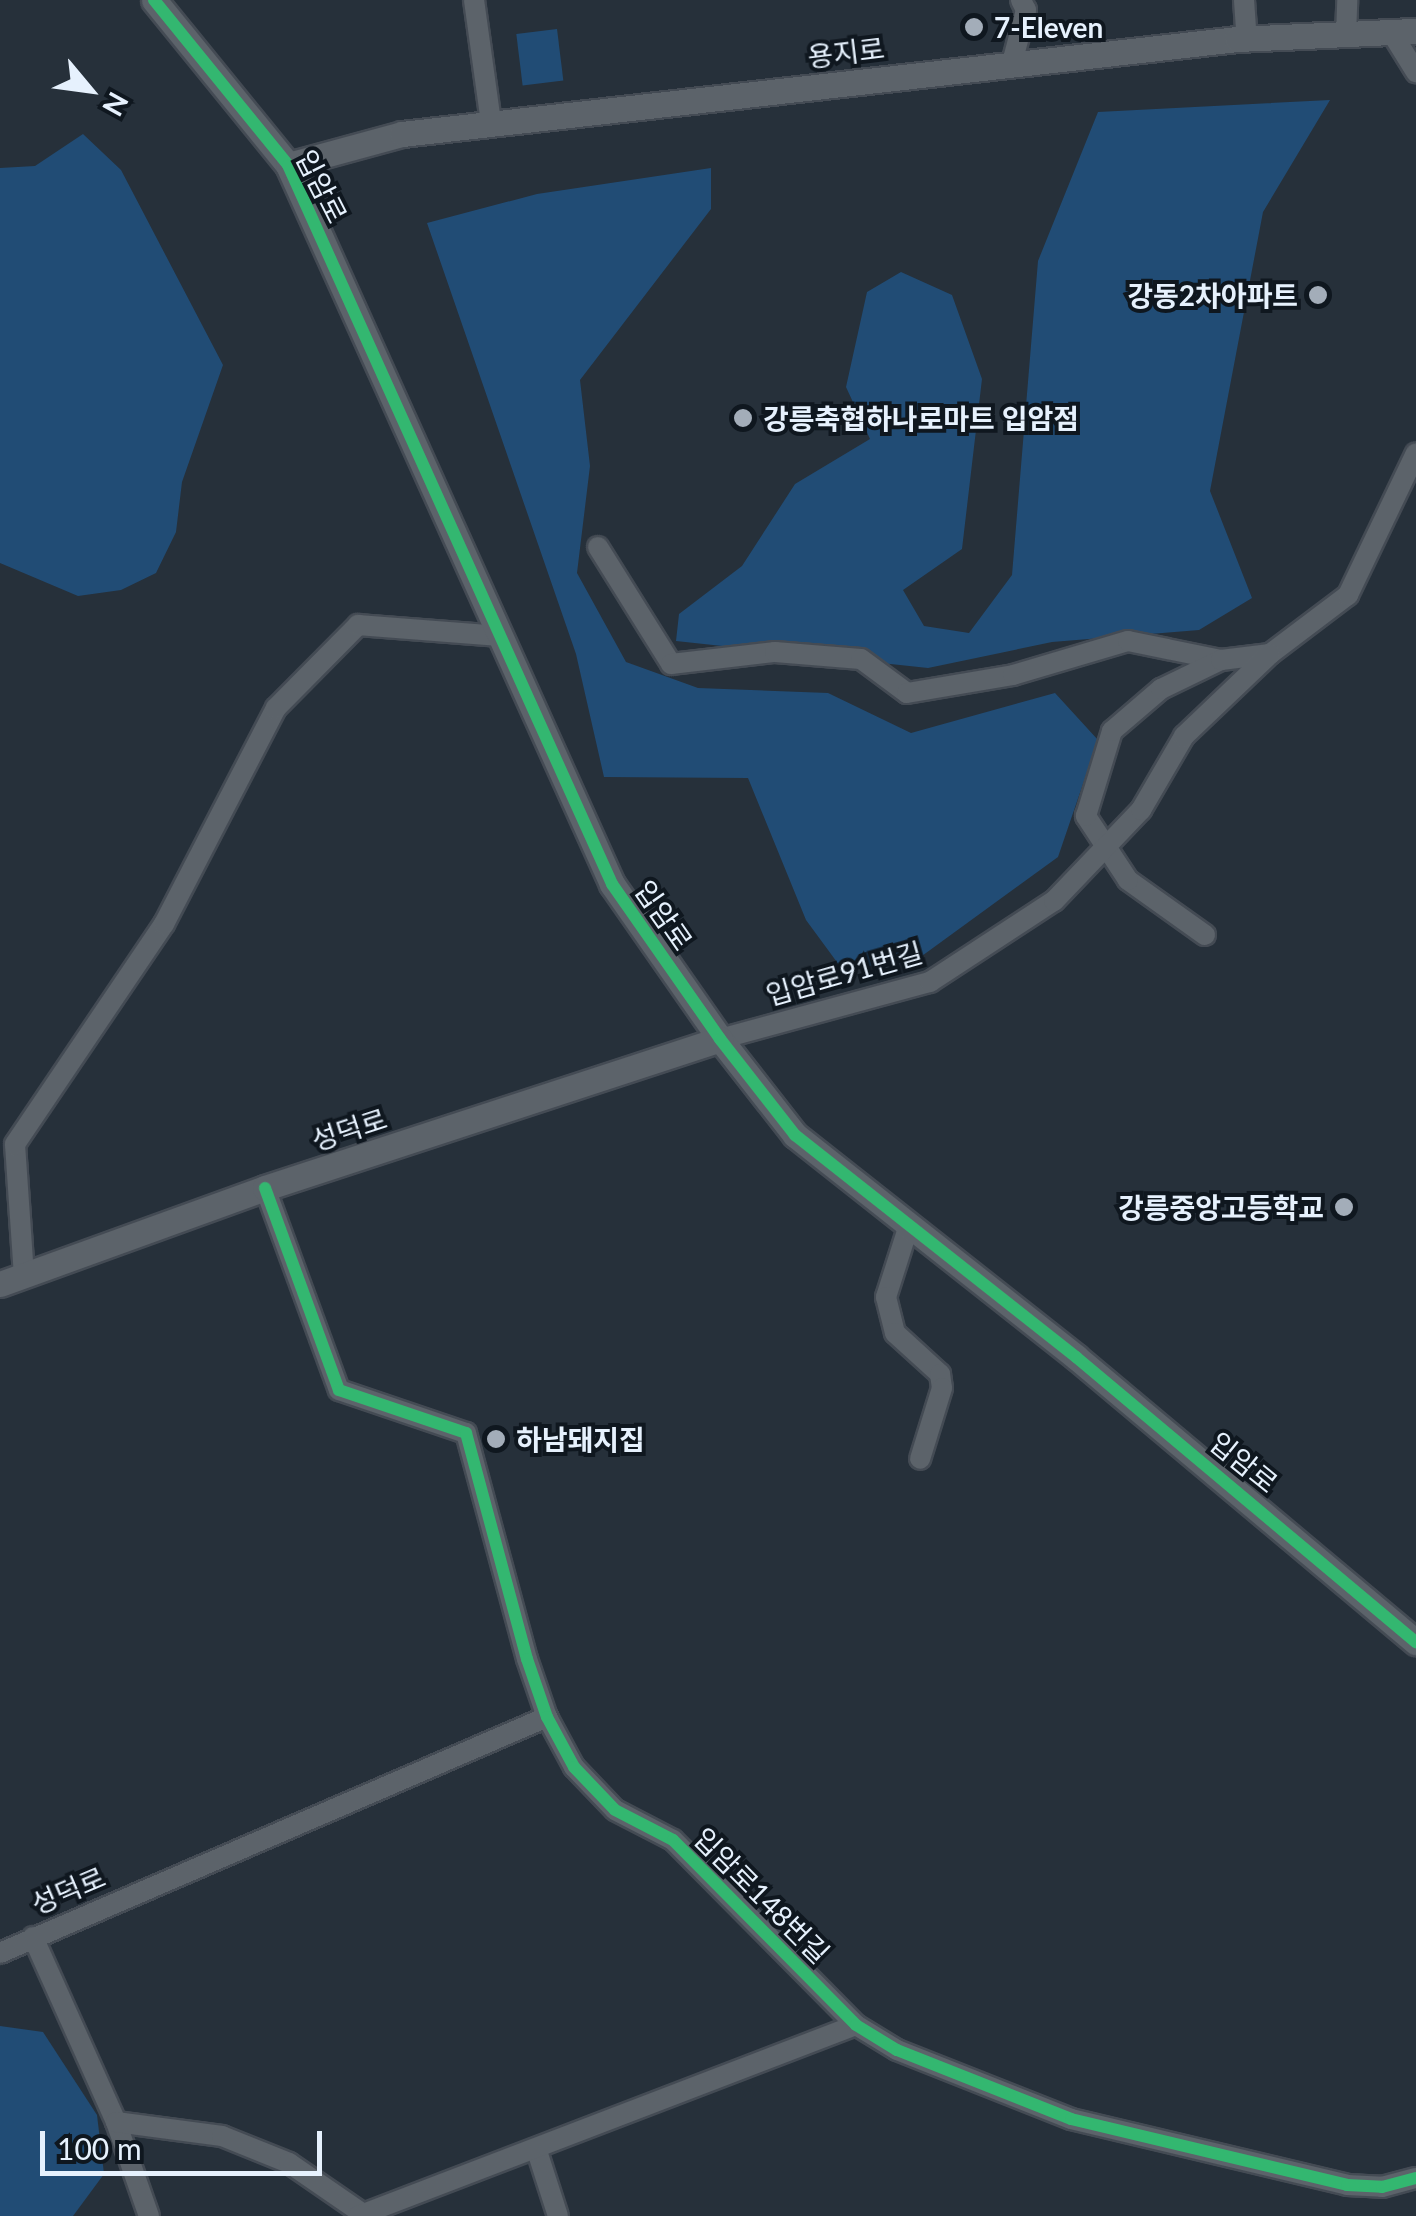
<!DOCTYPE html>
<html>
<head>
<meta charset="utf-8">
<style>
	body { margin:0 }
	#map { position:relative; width:1416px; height:2216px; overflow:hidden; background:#26303a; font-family:Lato,"Noto Sans KR",sans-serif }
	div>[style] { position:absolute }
	.green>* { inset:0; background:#214c75; transform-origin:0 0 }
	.roads { filter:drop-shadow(2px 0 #444b54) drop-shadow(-2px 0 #444b54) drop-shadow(0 2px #444b54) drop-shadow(0 -2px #444b54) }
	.minor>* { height:20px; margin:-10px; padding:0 10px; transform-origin:10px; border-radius:10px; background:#5c636a }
	.tertiary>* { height:25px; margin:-12.5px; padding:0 12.5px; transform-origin:12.5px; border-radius:12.5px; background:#5c636a }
	.cycleway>* { height:12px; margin:-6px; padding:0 6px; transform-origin:6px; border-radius:6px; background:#33b770 }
	.dots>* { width:28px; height:28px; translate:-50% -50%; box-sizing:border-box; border:5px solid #0f171f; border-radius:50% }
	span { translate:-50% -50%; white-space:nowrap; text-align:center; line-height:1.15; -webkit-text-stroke:8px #0f171f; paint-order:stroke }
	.poi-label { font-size:28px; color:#e6f1fd; font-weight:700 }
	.left { translate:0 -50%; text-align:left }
	.right { translate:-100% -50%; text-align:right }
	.street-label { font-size:28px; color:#e6f1fd }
	.north { position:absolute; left:40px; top:40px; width:100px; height:100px; -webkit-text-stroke:8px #0f171f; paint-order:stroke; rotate:119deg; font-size:28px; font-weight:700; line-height:40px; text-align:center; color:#e6f1fd }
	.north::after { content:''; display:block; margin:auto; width:35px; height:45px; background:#e6f1fd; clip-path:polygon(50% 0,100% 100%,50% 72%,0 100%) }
	.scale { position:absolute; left:40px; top:2131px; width:282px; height:45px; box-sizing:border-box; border:5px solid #e6f1fd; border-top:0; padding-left:12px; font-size:30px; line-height:35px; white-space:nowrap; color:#e6f1fd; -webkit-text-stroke:8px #0f171f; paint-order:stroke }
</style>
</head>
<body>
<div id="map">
	<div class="green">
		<div style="left:557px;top:29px;width:52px;height:41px;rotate:83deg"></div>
		<div style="clip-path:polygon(1330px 100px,1263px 212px,1210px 491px,1252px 598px,1199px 630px,1052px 642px,928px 668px,676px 641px,679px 614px,742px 566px,795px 484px,870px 439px,846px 387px,867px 292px,901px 272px,952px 295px,982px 379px,962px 549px,903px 590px,924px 626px,969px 633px,1012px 575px,1038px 261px,1098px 112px)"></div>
		<div style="clip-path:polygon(83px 134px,121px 170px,223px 365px,182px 482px,176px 532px,156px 573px,121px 590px,78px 596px,0 563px,0 168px,35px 166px)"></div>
		<div style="clip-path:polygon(711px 168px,711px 209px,580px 380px,590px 466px,577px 573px,626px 662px,698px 688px,828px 693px,911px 733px,1055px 693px,1098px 740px,1058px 857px,915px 961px,842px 969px,806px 920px,748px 778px,604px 777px,576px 654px,427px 223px,537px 194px)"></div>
		<div style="clip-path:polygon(0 2026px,43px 2032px,97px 2115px,104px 2174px,73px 2216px,0 2216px)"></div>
	</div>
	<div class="roads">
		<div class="minor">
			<div style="left:474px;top:0;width:124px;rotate:82.1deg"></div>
			<div style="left:1244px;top:0;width:39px;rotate:86deg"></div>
			<div style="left:1393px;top:35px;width:44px;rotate:58.1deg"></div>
			<div style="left:1346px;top:37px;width:37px;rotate:-88deg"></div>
			<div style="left:1012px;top:63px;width:55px;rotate:-75.2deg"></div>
			<div style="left:1026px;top:10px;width:11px;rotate:-117deg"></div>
			<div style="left:598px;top:547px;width:138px;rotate:58deg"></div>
			<div style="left:671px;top:664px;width:105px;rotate:-6.6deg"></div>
			<div style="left:775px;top:652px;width:86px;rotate:4.7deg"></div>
			<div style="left:861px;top:659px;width:57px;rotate:36.5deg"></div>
			<div style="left:907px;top:693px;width:108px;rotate:-9.6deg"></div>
			<div style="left:1013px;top:675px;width:120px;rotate:-16.5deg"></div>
			<div style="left:1128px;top:641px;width:95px;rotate:11.5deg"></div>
			<div style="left:1205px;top:935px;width:95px;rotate:-144.5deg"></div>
			<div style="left:1128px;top:880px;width:77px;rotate:-123.3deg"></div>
			<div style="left:1086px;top:816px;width:89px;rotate:-73deg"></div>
			<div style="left:1112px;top:731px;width:65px;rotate:-40.6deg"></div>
			<div style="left:1161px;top:689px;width:67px;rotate:-25.8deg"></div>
			<div style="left:1221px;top:660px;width:49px;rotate:-7deg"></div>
			<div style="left:1270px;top:654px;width:98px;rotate:-37.1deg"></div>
			<div style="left:1348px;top:595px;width:157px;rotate:-64.4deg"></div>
			<div style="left:720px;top:1039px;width:218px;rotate:-15.2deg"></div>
			<div style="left:930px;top:982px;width:148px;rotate:-33.2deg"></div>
			<div style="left:1054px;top:901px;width:126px;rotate:-46.3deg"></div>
			<div style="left:1141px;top:810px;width:86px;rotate:-59.8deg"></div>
			<div style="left:1184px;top:736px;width:119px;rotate:-43.6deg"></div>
			<div style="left:265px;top:1188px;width:215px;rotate:69.9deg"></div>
			<div style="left:339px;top:1390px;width:134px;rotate:18.7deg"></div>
			<div style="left:466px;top:1433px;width:234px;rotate:74.9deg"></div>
			<div style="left:527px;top:1659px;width:61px;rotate:71deg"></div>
			<div style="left:547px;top:1717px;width:57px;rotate:61.6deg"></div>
			<div style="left:574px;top:1767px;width:59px;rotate:46.4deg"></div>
			<div style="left:615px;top:1810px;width:65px;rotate:27.3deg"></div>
			<div style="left:673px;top:1840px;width:260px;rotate:45.3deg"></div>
			<div style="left:856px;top:2025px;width:48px;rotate:31.4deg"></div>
			<div style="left:897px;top:2050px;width:187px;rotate:21.6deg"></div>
			<div style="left:1071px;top:2119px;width:284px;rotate:13.4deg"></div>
			<div style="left:1347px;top:2185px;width:35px;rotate:3deg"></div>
			<div style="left:1382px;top:2187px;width:35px;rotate:-15deg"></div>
			<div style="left:909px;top:1225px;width:76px;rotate:107.7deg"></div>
			<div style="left:886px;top:1297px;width:37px;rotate:76deg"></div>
			<div style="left:895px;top:1333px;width:61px;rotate:42.3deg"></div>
			<div style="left:940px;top:1374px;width:14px;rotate:82deg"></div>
			<div style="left:942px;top:1388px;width:74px;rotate:107.2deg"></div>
			<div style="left:24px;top:1276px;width:132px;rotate:-93.9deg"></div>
			<div style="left:15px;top:1144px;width:266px;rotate:-55.9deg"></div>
			<div style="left:164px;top:924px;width:243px;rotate:-62.6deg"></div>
			<div style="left:276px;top:708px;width:117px;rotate:-45.3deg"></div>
			<div style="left:358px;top:625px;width:142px;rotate:4.4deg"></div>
			<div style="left:33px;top:1937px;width:203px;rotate:65.8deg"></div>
			<div style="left:116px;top:2122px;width:100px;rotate:70.7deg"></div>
			<div style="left:0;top:1953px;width:596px;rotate:-23.34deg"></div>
			<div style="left:116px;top:2122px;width:107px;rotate:7.5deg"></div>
			<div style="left:222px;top:2136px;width:72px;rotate:21.9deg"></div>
			<div style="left:289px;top:2163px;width:90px;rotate:34.6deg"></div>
			<div style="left:537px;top:2151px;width:68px;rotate:72.1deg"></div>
			<div style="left:358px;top:2216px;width:533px;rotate:-20.98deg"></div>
		</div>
		<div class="tertiary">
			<div style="left:154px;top:0;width:213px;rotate:50.9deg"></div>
			<div style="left:288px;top:165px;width:789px;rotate:65.74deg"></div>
			<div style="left:612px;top:884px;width:189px;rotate:55.1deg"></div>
			<div style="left:720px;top:1039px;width:122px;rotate:52deg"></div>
			<div style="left:795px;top:1135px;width:358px;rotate:38.3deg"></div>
			<div style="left:1076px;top:1357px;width:444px;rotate:40deg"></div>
			<div style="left:288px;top:165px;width:118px;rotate:-15.2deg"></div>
			<div style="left:402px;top:134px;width:840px;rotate:-6.49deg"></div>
			<div style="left:1237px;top:39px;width:179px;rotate:-2.6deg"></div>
			<div style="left:0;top:1284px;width:282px;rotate:-19.9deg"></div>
			<div style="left:265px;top:1188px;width:479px;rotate:-18.1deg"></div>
		</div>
	</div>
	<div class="cycleway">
		<div style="left:154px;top:0;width:213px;rotate:50.9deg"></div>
		<div style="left:288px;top:165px;width:789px;rotate:65.74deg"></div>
		<div style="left:612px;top:884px;width:189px;rotate:55.1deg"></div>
		<div style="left:720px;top:1039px;width:122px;rotate:52deg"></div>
		<div style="left:795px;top:1135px;width:358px;rotate:38.3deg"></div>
		<div style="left:1076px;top:1357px;width:444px;rotate:40deg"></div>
		<div style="left:265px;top:1188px;width:215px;rotate:69.9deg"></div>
		<div style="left:339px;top:1390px;width:134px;rotate:18.7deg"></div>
		<div style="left:466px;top:1433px;width:234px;rotate:74.9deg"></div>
		<div style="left:527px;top:1659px;width:61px;rotate:71deg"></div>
		<div style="left:547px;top:1717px;width:57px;rotate:61.6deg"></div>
		<div style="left:574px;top:1767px;width:59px;rotate:46.4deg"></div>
		<div style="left:615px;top:1810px;width:65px;rotate:27.3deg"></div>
		<div style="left:673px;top:1840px;width:260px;rotate:45.3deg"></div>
		<div style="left:856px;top:2025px;width:48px;rotate:31.4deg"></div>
		<div style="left:897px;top:2050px;width:187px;rotate:21.6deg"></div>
		<div style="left:1071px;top:2119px;width:284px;rotate:13.4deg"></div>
		<div style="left:1347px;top:2185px;width:35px;rotate:3deg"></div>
		<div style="left:1382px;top:2187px;width:35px;rotate:-15deg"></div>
	</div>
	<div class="dots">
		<div style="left:974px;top:27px;background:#a3adb9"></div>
		<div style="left:1318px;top:295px;background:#a3adb9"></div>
		<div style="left:743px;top:418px;background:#a3adb9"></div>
		<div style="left:1344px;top:1207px;background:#a3adb9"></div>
		<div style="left:496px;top:1439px;background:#a3adb9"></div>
	</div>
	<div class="poi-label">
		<span class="left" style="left:994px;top:27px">7-Eleven</span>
		<span class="right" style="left:1298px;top:295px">강동2차아파트</span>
		<span class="left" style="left:763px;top:418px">강릉축협하나로마트 입암점</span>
		<span class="right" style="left:1324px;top:1207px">강릉중앙고등학교</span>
		<span class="left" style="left:516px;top:1439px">하남돼지집</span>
	</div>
	<div class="street-label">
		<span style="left:846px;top:52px;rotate:-7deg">용지로</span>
		<span style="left:322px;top:186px;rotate:63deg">입암로</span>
		<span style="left:664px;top:915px;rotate:55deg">입암로</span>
		<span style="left:844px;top:973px;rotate:-16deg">입암로91번길</span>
		<span style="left:349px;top:1129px;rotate:-18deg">성덕로</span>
		<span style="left:1244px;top:1462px;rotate:39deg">입암로</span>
		<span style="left:68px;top:1890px;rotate:-23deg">성덕로</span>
		<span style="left:762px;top:1895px;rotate:45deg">입암로148번길</span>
	</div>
	<div class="north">N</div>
	<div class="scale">100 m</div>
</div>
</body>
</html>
